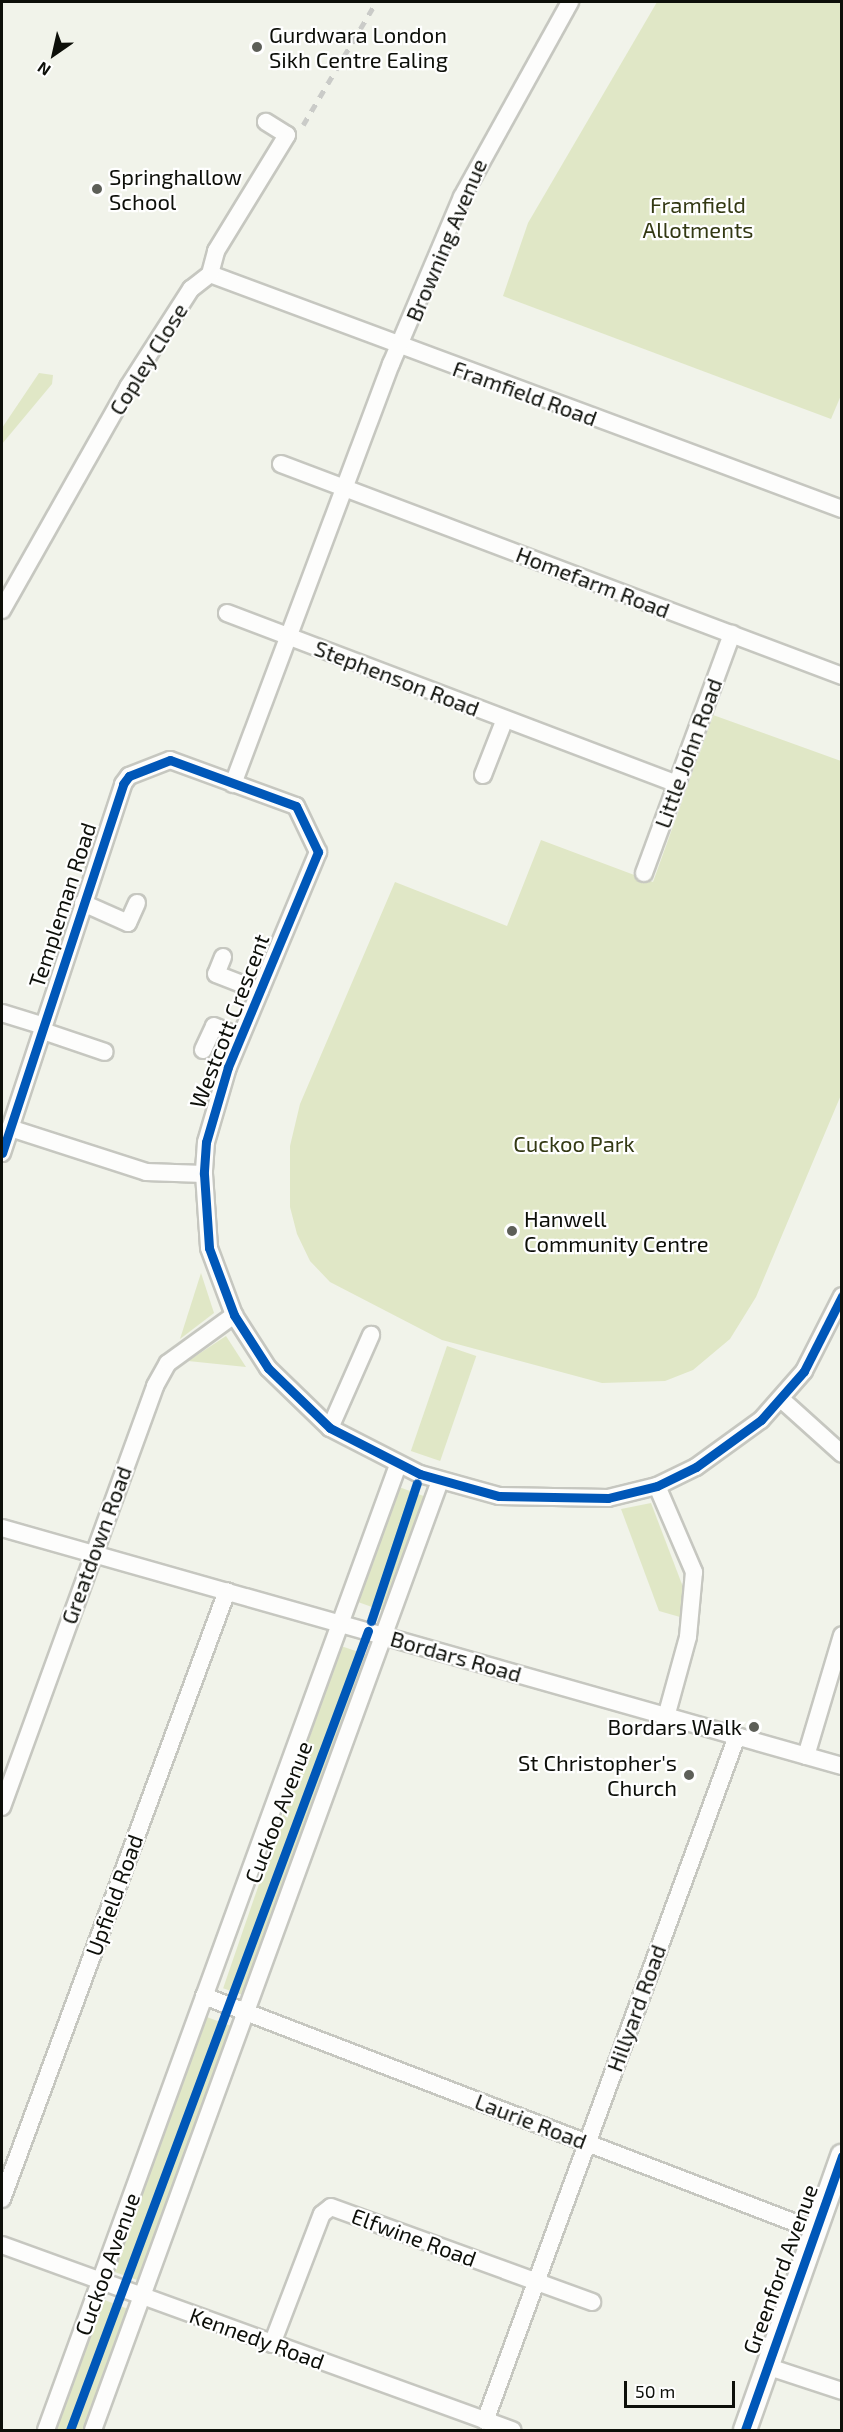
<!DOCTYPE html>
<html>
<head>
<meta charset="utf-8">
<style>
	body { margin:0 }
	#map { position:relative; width:843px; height:2432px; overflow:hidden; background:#f1f3ea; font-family:"Exo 2",sans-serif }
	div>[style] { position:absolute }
	.green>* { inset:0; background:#e0e7c6; transform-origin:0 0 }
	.roads { filter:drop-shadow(2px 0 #c6c7c0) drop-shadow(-2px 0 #c6c7c0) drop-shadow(0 2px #c6c7c0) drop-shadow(0 -2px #c6c7c0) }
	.street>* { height:16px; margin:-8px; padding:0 8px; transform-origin:8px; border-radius:8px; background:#fdfdfc }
	.secondary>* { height:22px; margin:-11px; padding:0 11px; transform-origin:11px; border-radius:11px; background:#fdfdfc }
	.rail>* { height:4.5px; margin-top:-2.25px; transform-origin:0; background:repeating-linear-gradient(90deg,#cacbc8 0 8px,transparent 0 16px) }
	.cycleway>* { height:9px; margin:-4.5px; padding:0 4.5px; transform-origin:4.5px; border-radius:4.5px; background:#0057b8 }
	.dots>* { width:16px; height:16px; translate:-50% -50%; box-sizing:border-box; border:3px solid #fff; border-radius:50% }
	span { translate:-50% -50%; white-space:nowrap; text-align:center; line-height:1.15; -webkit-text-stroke:4.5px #fff; paint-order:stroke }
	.poi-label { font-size:22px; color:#0d0f09 }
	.left { translate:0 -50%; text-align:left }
	.right { translate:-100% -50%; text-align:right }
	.park-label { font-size:22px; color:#333913 }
	.street-label { font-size:22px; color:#0d0f09 }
	.frame { position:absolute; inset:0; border:3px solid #0d0f09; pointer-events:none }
	.north { position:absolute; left:24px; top:24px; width:60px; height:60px; -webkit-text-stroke:4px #fff; paint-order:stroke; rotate:214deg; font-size:16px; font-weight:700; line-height:24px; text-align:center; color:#0d0f09 }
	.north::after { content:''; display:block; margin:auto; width:21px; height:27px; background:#0d0f09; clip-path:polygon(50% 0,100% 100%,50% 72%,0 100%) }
	.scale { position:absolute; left:624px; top:2381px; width:111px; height:27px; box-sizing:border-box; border:3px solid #0d0f09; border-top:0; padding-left:8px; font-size:18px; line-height:21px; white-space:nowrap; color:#0d0f09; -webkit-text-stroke:4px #fff; paint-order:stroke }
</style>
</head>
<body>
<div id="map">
	<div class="green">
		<div style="clip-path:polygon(657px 2px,841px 2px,842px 393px,831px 419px,503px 296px,528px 223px)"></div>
		<div style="clip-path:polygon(39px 373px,53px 375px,52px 384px,2px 444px,2px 428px)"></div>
		<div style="clip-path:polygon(713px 715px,841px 761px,841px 1095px,756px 1297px,730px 1339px,693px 1370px,665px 1381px,602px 1383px,442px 1340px,330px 1282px,310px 1261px,297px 1234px,290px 1207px,290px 1146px,300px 1104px,395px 882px,507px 926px,541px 840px,653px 882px)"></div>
		<div style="clip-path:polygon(201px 1273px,214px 1313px,180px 1339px)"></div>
		<div style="clip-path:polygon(226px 1336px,246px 1367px,188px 1361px)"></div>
		<div style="left:447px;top:1346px;width:31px;height:111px;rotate:19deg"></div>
		<div style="left:399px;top:1487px;width:29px;height:122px;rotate:20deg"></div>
		<div style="clip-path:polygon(651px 1503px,683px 1587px,680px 1617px,659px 1611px,621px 1509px)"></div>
		<div style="left:341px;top:1646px;width:28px;height:362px;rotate:19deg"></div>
		<div style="left:204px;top:2016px;width:29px;height:271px;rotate:20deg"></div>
		<div style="left:102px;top:2299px;width:30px;height:140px;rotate:21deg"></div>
	</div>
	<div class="roads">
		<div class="street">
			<div style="left:210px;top:274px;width:674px;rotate:20.4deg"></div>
			<div style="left:281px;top:464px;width:600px;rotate:20.7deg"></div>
			<div style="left:2px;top:610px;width:256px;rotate:-60.5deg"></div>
			<div style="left:128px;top:387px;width:117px;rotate:-57.3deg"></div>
			<div style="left:191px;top:289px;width:24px;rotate:-38deg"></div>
			<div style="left:210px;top:274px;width:24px;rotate:-75deg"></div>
			<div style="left:216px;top:251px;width:136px;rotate:-58.5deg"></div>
			<div style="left:287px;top:135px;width:25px;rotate:-148deg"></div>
			<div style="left:227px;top:613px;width:481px;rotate:20.8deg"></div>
			<div style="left:483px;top:775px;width:60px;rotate:-68.6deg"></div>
			<div style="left:233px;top:784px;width:449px;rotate:-69.4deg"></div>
			<div style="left:391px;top:364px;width:181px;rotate:-67deg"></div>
			<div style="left:462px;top:197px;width:223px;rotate:-61deg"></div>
			<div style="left:644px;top:873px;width:255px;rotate:-69.8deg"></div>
			<div style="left:83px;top:903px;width:49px;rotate:24deg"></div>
			<div style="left:128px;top:923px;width:22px;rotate:-66deg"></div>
			<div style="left:223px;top:957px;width:18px;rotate:112deg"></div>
			<div style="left:216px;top:974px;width:47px;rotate:21.1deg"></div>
			<div style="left:2px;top:1013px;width:44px;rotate:17.2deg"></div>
			<div style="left:43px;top:1031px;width:65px;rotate:18.7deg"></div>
			<div style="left:203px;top:1050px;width:26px;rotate:-65deg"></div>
			<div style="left:214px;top:1026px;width:28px;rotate:23deg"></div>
			<div style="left:10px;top:1128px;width:143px;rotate:17.9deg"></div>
			<div style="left:146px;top:1172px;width:58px;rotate:2deg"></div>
			<div style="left:2px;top:1153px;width:388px;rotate:-71.8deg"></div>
			<div style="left:123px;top:784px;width:10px;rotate:-53deg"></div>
			<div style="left:129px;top:776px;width:44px;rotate:-21.3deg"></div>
			<div style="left:170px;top:760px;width:134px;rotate:20.1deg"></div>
			<div style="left:296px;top:806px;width:51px;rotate:64.4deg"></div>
			<div style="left:318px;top:852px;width:233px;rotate:112.7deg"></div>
			<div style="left:228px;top:1067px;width:78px;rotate:106.3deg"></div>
			<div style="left:206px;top:1142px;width:32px;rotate:94deg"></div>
			<div style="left:204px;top:1174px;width:74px;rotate:86.1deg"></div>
			<div style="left:209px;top:1248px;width:72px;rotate:69.5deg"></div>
			<div style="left:234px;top:1315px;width:63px;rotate:57.3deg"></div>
			<div style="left:268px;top:1368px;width:86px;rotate:44.1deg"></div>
			<div style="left:330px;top:1428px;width:101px;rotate:27.1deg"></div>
			<div style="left:420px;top:1474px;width:82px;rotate:15.6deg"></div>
			<div style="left:499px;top:1496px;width:109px;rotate:1.1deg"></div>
			<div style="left:608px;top:1498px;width:50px;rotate:-13.8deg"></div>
			<div style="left:657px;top:1486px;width:43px;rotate:-26deg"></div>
			<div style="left:696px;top:1467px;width:80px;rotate:-35.9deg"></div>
			<div style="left:761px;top:1420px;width:65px;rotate:-48.7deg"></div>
			<div style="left:804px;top:1371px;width:84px;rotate:-63.1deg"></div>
			<div style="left:781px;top:1399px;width:82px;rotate:42deg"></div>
			<div style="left:330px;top:1428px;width:102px;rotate:-66.2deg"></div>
			<div style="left:657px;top:1486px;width:94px;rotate:66.7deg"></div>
			<div style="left:694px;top:1572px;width:65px;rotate:95.3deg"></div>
			<div style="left:688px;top:1637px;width:83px;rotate:105.4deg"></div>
			<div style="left:2px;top:1528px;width:873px;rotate:15.82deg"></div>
			<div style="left:806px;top:1756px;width:126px;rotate:-73.4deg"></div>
			<div style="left:2px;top:1807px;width:448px;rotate:-70deg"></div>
			<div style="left:155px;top:1386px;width:26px;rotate:-61deg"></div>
			<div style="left:168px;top:1363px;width:82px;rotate:-36deg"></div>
			<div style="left:204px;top:1996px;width:653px;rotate:20.99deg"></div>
			<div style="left:2px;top:2199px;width:648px;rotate:-69.69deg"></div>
			<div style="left:2px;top:2245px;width:543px;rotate:19.94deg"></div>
			<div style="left:272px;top:2344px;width:139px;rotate:-69deg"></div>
			<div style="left:322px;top:2214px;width:11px;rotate:-38deg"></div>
			<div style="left:331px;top:2207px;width:278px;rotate:20deg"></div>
			<div style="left:766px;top:2366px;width:80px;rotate:18.2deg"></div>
			<div style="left:485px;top:2421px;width:730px;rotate:-69.8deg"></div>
			<div style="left:46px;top:2430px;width:1027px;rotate:-69.96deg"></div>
			<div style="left:93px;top:2430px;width:1010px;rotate:-69.92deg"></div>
		</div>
		<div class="secondary">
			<div style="left:745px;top:2430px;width:291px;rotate:-70.5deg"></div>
		</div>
	</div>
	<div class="rail">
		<div style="left:303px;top:125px;width:143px;rotate:-59.3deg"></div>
	</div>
	<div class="cycleway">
		<div style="left:2px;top:1153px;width:388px;rotate:-71.8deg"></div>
		<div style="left:123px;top:784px;width:10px;rotate:-53deg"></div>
		<div style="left:129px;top:776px;width:44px;rotate:-21.3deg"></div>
		<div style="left:170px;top:760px;width:134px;rotate:20.1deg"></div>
		<div style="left:296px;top:806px;width:51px;rotate:64.4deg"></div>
		<div style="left:318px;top:852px;width:233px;rotate:112.7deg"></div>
		<div style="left:228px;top:1067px;width:78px;rotate:106.3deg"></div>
		<div style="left:206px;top:1142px;width:32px;rotate:94deg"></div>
		<div style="left:204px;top:1174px;width:74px;rotate:86.1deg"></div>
		<div style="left:209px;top:1248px;width:72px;rotate:69.5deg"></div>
		<div style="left:234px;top:1315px;width:63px;rotate:57.3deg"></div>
		<div style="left:268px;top:1368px;width:86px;rotate:44.1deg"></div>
		<div style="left:330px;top:1428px;width:101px;rotate:27.1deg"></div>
		<div style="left:420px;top:1474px;width:82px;rotate:15.6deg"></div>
		<div style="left:499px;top:1496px;width:109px;rotate:1.1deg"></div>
		<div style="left:608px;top:1498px;width:50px;rotate:-13.8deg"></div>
		<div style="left:657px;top:1486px;width:43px;rotate:-26deg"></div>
		<div style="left:696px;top:1467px;width:80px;rotate:-35.9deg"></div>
		<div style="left:761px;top:1420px;width:65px;rotate:-48.7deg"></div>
		<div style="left:804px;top:1371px;width:84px;rotate:-63.1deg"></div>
		<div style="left:371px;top:1621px;width:145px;rotate:-71.6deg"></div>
		<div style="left:70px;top:2430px;width:853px;rotate:-69.55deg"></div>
		<div style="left:745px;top:2430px;width:291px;rotate:-70.5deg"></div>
	</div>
	<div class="dots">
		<div style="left:257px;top:47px;background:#5d5f58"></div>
		<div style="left:97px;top:189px;background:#5d5f58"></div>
		<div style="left:512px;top:1231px;background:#5d5f58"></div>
		<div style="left:754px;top:1727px;background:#5d5f58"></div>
		<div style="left:689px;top:1775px;background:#5d5f58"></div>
	</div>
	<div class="poi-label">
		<span class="left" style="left:269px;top:47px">Gurdwara London<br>Sikh Centre Ealing</span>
		<span class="left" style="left:109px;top:189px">Springhallow<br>School</span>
		<span class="left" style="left:524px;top:1231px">Hanwell<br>Community Centre</span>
		<span class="right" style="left:742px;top:1727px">Bordars Walk</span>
		<span class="right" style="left:677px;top:1775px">St Christopher's<br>Church</span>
	</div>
	<div class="park-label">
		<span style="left:698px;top:217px">Framfield<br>Allotments</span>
		<span style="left:574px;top:1144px">Cuckoo Park</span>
	</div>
	<div class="street-label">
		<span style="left:446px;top:240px;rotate:-67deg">Browning Avenue</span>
		<span style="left:148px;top:359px;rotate:-58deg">Copley Close</span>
		<span style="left:525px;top:393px;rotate:20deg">Framfield Road</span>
		<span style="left:593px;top:582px;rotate:21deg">Homefarm Road</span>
		<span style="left:397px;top:678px;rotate:21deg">Stephenson Road</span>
		<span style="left:688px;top:753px;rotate:-70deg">Little John Road</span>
		<span style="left:62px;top:905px;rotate:-72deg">Templeman Road</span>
		<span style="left:229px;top:1021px;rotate:-69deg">Westcott Crescent</span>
		<span style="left:96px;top:1545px;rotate:-70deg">Greatdown Road</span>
		<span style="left:456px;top:1656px;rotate:16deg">Bordars Road</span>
		<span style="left:278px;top:1812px;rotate:-69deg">Cuckoo Avenue</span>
		<span style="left:114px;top:1895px;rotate:-70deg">Upfield Road</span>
		<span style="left:636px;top:2008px;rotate:-70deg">Hillyard Road</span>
		<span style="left:531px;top:2121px;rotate:21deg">Laurie Road</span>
		<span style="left:414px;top:2237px;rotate:20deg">Elfwine Road</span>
		<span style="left:107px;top:2264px;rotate:-70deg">Cuckoo Avenue</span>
		<span style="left:780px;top:2269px;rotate:-70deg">Greenford Avenue</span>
		<span style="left:257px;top:2338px;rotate:20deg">Kennedy Road</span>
	</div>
	<div class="frame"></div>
	<div class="north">N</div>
	<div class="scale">50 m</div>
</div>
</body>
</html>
